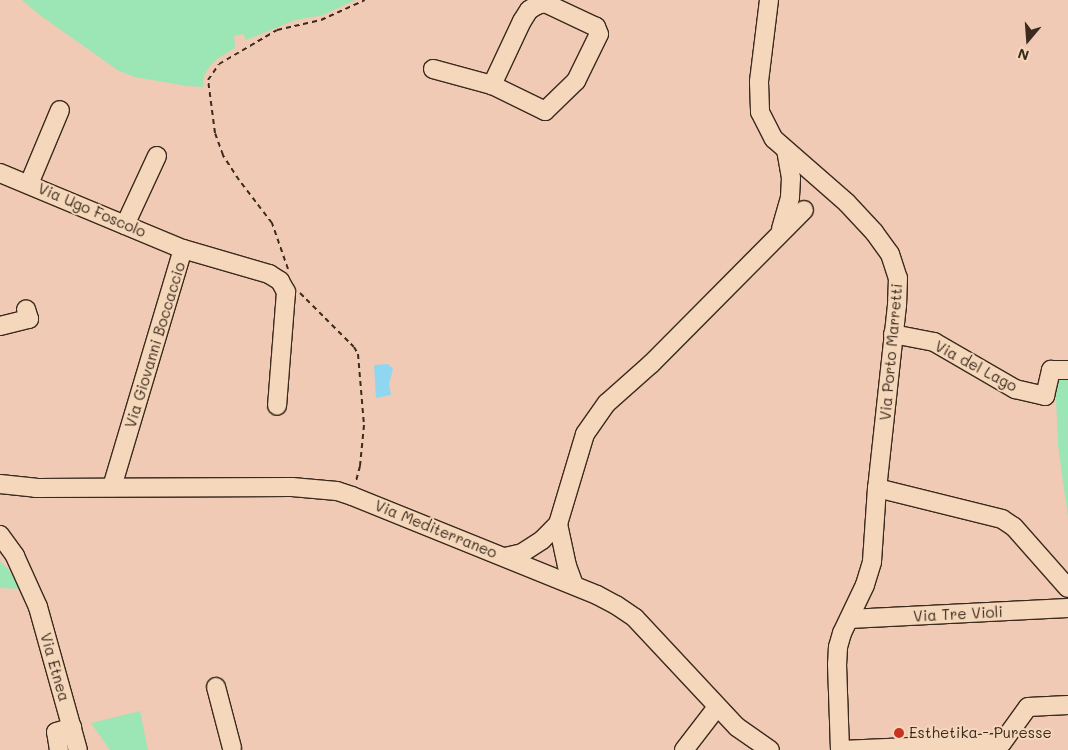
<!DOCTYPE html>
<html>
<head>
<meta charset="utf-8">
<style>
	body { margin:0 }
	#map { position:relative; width:1068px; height:750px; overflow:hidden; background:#f0cab4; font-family:Mali,sans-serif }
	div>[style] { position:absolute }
	.green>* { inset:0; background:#9ce5b5 }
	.water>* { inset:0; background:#8fd7f0 }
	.path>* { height:2px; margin-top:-1px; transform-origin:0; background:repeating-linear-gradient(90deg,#3b2a1e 0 5px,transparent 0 9px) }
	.roads { filter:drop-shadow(1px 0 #3b2a1e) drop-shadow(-1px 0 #3b2a1e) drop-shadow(0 1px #3b2a1e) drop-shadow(0 -1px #3b2a1e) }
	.minor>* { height:18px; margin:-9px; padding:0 9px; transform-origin:9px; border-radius:9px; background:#f5d8bb }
	.dots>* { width:14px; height:14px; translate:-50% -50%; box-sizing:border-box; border:2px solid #f5d8bb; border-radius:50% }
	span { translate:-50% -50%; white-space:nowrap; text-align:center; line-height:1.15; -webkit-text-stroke:4px #f5d8bb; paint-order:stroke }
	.street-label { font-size:15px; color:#3b2a1e }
	.poi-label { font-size:15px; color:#3b2a1e }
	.left { translate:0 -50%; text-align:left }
	.north { position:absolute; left:1003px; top:15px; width:50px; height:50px; -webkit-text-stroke:4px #f5d8bb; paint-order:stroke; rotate:198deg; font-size:14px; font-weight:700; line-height:20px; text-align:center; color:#3b2a1e }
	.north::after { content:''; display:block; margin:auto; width:18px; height:22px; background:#3b2a1e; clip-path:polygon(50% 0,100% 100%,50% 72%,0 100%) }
</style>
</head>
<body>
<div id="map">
	<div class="green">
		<div style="clip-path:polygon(22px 0,355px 0,323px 15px,295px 20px,246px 40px,243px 34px,234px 36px,235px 48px,217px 59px,209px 67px,204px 76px,203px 87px,187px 86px,135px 77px,119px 71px,41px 16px)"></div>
		<div style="clip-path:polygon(1055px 374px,1068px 374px,1068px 517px,1058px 445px)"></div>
		<div style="clip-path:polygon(0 561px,8px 569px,21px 589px,0 588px)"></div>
		<div style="clip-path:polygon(140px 711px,148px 750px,110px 750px,91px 723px)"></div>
	</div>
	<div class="water">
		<div style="clip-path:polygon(388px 364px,393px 369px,389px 384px,391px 395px,376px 398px,374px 365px)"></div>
	</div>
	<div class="path">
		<div style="left:288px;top:269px;width:49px;rotate:-109.2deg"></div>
		<div style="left:272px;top:223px;width:54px;rotate:-127.5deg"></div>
		<div style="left:239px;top:180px;width:30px;rotate:-123deg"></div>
		<div style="left:223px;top:155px;width:23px;rotate:-110deg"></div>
		<div style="left:215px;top:133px;width:53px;rotate:-97.5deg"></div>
		<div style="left:208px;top:80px;width:19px;rotate:-55deg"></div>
		<div style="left:219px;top:64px;width:67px;rotate:-30.4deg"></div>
		<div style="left:277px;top:30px;width:45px;rotate:-12.8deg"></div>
		<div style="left:321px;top:20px;width:48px;rotate:-24.4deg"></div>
		<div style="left:300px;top:293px;width:76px;rotate:45deg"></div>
		<div style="left:354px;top:347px;width:8px;rotate:60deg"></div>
		<div style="left:358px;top:354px;width:71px;rotate:85.2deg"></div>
		<div style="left:364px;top:425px;width:41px;rotate:95.6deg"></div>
		<div style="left:360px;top:466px;width:16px;rotate:105deg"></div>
	</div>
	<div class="roads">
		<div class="minor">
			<div style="left:769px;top:0;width:83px;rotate:97deg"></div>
			<div style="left:759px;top:82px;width:30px;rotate:88deg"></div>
			<div style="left:760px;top:112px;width:30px;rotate:63deg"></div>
			<div style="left:774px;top:139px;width:97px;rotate:41.2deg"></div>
			<div style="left:847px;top:203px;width:40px;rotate:47deg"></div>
			<div style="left:874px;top:232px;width:27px;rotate:54deg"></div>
			<div style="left:890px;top:254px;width:25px;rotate:72deg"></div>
			<div style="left:898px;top:278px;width:27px;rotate:92deg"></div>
			<div style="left:897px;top:305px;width:184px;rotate:96.2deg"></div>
			<div style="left:877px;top:488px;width:74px;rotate:93.9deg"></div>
			<div style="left:872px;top:562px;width:24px;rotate:107deg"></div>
			<div style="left:865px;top:585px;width:53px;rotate:115.6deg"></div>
			<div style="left:842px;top:633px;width:15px;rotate:106deg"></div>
			<div style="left:838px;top:647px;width:17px;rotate:93deg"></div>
			<div style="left:837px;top:664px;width:86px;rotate:88deg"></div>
			<div style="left:433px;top:69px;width:61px;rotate:15.2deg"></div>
			<div style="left:492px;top:85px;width:59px;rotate:26.1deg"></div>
			<div style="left:545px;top:111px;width:43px;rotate:-44.1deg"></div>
			<div style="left:576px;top:81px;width:52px;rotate:-63.9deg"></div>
			<div style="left:599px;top:34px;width:8px;rotate:-113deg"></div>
			<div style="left:596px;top:27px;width:56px;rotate:-154.8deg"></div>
			<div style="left:545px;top:3px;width:8px;rotate:166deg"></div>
			<div style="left:537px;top:5px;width:9px;rotate:148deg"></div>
			<div style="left:529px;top:10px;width:13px;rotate:122deg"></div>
			<div style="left:522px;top:21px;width:71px;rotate:115.1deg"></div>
			<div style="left:0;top:173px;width:198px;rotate:22.6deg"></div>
			<div style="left:29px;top:184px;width:80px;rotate:-67.3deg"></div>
			<div style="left:125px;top:225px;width:76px;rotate:-65.1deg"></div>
			<div style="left:781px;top:229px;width:33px;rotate:-74deg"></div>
			<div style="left:790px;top:197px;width:19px;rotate:-87deg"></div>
			<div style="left:791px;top:178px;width:28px;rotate:-100deg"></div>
			<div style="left:0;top:326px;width:30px;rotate:-14deg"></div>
			<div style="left:29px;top:319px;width:10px;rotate:-107deg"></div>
			<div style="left:893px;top:334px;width:42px;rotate:11deg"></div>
			<div style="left:934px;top:342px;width:94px;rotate:30.1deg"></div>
			<div style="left:1015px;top:389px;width:31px;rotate:13deg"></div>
			<div style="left:1045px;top:396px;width:27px;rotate:-77deg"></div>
			<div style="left:1051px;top:370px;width:17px"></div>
			<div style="left:0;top:484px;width:36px;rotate:6deg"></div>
			<div style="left:36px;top:488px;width:256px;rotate:-0.2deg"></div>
			<div style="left:292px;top:487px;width:45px;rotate:5.1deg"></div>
			<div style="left:337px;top:491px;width:16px;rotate:18deg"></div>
			<div style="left:352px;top:496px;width:264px;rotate:22deg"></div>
			<div style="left:597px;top:595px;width:21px;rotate:28deg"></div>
			<div style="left:616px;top:605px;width:23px;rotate:34deg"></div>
			<div style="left:635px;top:618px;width:149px;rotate:46.9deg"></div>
			<div style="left:737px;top:727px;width:40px;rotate:34.9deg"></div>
			<div style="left:112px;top:487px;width:248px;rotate:-73.4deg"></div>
			<div style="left:183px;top:249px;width:90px;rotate:16.2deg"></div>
			<div style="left:269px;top:274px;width:13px;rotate:32deg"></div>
			<div style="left:280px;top:281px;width:13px;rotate:61deg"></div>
			<div style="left:286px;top:292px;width:114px;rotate:94.5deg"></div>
			<div style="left:877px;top:488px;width:129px;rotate:13.9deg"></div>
			<div style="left:1002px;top:519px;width:14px;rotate:34deg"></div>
			<div style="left:1014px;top:527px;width:81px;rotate:48.5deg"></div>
			<div style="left:0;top:535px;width:26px;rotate:54deg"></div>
			<div style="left:15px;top:556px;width:56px;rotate:65.7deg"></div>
			<div style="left:38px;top:607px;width:148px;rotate:74.4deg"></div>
			<div style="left:505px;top:557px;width:17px;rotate:-13deg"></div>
			<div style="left:522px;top:553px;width:24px;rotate:-33deg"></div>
			<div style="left:542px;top:540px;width:23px;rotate:-45deg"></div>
			<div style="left:574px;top:585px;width:20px;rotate:-110deg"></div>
			<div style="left:567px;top:566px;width:43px;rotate:-102.1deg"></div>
			<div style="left:558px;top:524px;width:94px;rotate:-73.3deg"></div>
			<div style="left:585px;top:434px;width:38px;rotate:-55deg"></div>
			<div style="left:607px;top:403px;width:59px;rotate:-41.6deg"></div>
			<div style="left:651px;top:364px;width:217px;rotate:-45.2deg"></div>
			<div style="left:849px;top:619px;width:219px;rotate:-2.9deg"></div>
			<div style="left:216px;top:687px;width:63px;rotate:75.3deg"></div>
			<div style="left:59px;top:750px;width:18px;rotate:-99deg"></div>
			<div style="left:56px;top:732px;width:17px;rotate:-17deg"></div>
			<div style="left:684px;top:750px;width:54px;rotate:-52.5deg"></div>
			<div style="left:841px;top:750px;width:161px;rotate:-2.5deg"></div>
			<div style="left:1002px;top:743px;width:44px;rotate:-54.2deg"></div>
			<div style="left:1028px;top:707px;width:40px;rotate:-2.9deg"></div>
		</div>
	</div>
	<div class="dots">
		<div style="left:899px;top:733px;background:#c8321e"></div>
	</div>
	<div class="street-label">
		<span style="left:92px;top:210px;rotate:23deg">Via Ugo Foscolo</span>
		<span style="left:155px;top:345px;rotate:-73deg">Via Giovanni Boccaccio</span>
		<span style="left:891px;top:352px;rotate:-85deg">Via Porto Marretti</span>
		<span style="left:976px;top:366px;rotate:28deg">Via del Lago</span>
		<span style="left:436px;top:529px;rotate:22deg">Via Mediterraneo</span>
		<span style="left:958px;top:614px;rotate:-3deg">Via Tre Violi</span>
		<span style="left:55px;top:667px;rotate:74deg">Via Etnea</span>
	</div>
	<div class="poi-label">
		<span class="left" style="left:909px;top:733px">Esthetika - Puresse</span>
	</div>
	<div class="north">N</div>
</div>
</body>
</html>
